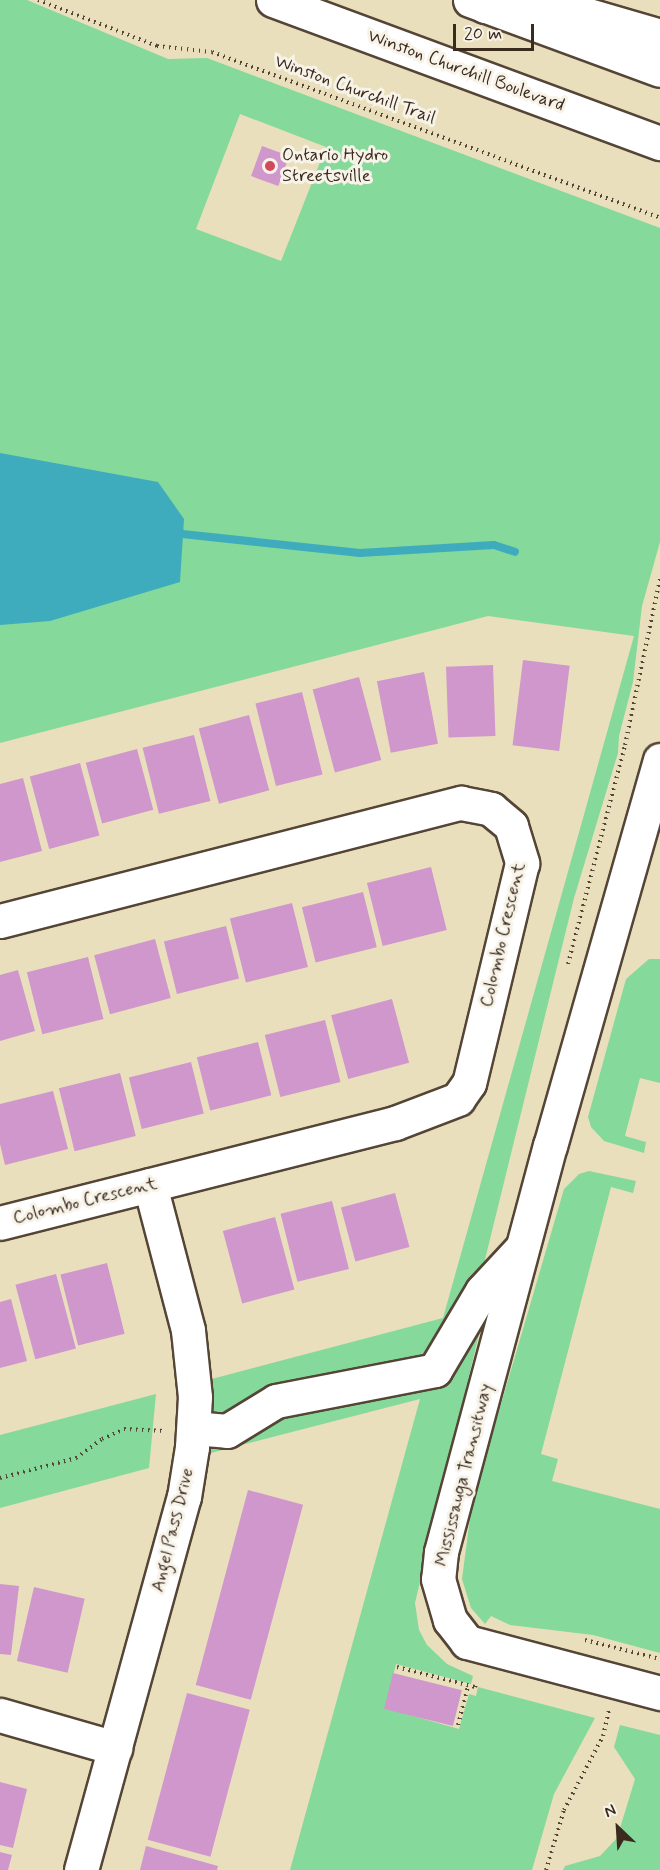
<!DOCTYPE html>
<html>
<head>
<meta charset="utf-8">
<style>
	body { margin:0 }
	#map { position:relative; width:660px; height:1870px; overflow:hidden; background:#e9dfbc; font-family:Mynerve,sans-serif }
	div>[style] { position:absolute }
	.green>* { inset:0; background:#85d99a }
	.water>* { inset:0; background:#3eacbc }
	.stream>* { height:8px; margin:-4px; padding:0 4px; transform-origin:4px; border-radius:4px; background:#3eacbc }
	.building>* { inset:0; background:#d097cc; transform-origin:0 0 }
	.path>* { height:4px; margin-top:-2px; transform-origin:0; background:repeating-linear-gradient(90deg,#554536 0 1.5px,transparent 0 6px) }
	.roads { filter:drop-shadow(2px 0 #554536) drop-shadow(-2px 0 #554536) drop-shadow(0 2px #554536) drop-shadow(0 -2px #554536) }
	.minor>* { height:33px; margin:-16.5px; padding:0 16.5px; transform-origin:16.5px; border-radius:16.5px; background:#fff }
	.major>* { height:33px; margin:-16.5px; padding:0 16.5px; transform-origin:16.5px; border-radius:16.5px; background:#fff }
	.highway>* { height:33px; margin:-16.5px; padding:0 16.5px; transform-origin:16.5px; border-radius:16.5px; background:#fff }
	.dots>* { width:16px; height:16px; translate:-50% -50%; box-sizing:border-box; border:3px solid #f7f3e8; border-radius:50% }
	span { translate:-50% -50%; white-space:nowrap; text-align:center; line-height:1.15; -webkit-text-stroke:6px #f7f3e8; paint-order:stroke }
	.street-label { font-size:18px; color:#3b2a1e }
	.poi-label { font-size:18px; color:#3b2a1e }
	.left { translate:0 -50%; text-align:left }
	.north { position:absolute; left:588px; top:1798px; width:60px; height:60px; -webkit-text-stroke:4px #f7f3e8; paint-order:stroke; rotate:335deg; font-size:16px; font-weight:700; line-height:24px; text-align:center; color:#3b2a1e }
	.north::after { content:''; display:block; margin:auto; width:21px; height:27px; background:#3b2a1e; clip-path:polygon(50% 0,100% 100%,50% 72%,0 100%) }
	.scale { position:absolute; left:453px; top:24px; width:81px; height:27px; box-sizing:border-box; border:3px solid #3b2a1e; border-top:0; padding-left:8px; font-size:18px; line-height:21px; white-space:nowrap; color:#3b2a1e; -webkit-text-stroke:4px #f7f3e8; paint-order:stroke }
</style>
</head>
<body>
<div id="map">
	<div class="green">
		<div style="clip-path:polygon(evenodd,0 0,27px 0,168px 59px,207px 58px,660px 228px,660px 542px,642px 606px,633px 682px,619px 736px,618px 753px,574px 898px,476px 1296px,441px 1359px,207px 1426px,208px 1380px,443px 1318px,634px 636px,488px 616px,0 743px,0 0,240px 114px,326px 147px,281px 261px,196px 229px,240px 114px)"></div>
		<div style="clip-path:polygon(649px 959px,660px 959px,660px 1083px,640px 1078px,625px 1136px,646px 1142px,644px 1153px,604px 1141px,591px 1127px,588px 1117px,626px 979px)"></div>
		<div style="clip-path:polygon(589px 1171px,636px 1181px,633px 1193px,611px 1187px,541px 1454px,558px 1459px,552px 1481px,660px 1509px,660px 1653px,593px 1635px,510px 1625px,491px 1616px,485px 1624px,471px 1608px,462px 1579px,472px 1503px,564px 1189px,579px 1174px)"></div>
		<div style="clip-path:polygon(484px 1313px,415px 1603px,419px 1630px,427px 1645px,447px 1664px,473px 1676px,471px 1684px,396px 1664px,385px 1708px,459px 1729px,469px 1694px,476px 1696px,478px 1687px,595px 1718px,554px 1794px,532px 1870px,290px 1870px,420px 1399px,207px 1454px,207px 1444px,280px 1414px,378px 1391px)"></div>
		<div style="clip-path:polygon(156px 1394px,149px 1468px,0 1508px,0 1435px)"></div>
		<div style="clip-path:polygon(620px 1725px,660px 1735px,660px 1870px,563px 1870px,565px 1866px,600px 1856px,617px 1838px,635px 1779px,614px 1747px)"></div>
	</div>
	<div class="water">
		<div style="clip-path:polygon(0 453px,158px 482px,184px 519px,180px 582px,50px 621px,0 625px)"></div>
	</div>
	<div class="stream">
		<div style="left:173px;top:533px;width:188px;rotate:6.1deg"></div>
		<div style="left:360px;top:553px;width:134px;rotate:-3.4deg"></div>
		<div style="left:494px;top:545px;width:22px;rotate:18deg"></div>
	</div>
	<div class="building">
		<div style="left:262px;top:146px;width:29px;height:32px;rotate:20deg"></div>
		<div style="left:523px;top:660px;width:47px;height:86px;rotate:7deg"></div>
		<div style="left:493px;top:665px;width:71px;height:47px;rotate:88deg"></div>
		<div style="left:424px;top:672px;width:73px;height:48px;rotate:79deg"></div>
		<div style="left:359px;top:677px;width:86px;height:48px;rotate:75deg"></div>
		<div style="left:302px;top:692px;width:85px;height:48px;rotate:76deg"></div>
		<div style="left:249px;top:715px;width:78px;height:52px;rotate:75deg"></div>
		<div style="left:194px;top:735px;width:68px;height:53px;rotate:76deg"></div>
		<div style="left:137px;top:749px;width:63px;height:53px;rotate:75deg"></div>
		<div style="left:80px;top:763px;width:75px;height:52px;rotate:75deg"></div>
		<div style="clip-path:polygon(23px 778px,42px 851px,0 862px,0 784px)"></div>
		<div style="left:431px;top:867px;width:65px;height:66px;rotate:76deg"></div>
		<div style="left:363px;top:892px;width:57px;height:63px;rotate:76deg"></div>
		<div style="left:292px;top:903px;width:66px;height:64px;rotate:76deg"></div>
		<div style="left:226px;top:926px;width:54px;height:64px;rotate:76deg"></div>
		<div style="left:155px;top:939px;width:61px;height:63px;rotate:75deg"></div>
		<div style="left:88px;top:957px;width:64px;height:63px;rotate:76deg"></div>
		<div style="clip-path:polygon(18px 970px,35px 1031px,0 1041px,0 975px)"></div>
		<div style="left:392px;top:999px;width:66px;height:63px;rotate:75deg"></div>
		<div style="left:325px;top:1020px;width:64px;height:62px;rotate:76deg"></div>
		<div style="left:258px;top:1042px;width:55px;height:63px;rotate:76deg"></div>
		<div style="left:191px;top:1062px;width:53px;height:64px;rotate:76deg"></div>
		<div style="left:120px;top:1073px;width:65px;height:63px;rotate:76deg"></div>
		<div style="clip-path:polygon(53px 1091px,68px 1149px,5px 1165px,0 1144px,0 1104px)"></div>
		<div style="left:395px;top:1193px;width:56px;height:56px;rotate:75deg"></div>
		<div style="left:332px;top:1201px;width:70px;height:53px;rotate:76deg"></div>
		<div style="left:275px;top:1217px;width:75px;height:54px;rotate:75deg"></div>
		<div style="left:107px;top:1263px;width:73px;height:48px;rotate:76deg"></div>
		<div style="left:56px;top:1274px;width:77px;height:42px;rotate:75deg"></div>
		<div style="clip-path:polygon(11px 1299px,27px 1361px,0 1368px,0 1302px)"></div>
		<div style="left:248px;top:1490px;width:57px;height:202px;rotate:15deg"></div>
		<div style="clip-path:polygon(0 1584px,19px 1586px,11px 1655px,0 1654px)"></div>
		<div style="left:34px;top:1587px;width:52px;height:76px;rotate:13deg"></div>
		<div style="left:393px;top:1673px;width:71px;height:37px;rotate:14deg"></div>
		<div style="left:187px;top:1693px;width:65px;height:152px;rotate:15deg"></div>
		<div style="clip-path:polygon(0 1782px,27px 1789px,13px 1848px,0 1845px)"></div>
		<div style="clip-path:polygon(146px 1846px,218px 1866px,217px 1870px,140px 1870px)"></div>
		<div style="clip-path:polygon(0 1852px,12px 1855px,8px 1870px,0 1870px)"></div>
	</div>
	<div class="path">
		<div style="left:38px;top:0;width:128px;rotate:21.1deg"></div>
		<div style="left:157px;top:46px;width:55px;rotate:6.2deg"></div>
		<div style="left:212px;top:52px;width:478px;rotate:20.3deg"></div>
		<div style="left:568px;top:964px;width:226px;rotate:-75.4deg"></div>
		<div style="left:625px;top:745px;width:170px;rotate:-78.1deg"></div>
		<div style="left:0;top:1478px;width:79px;rotate:-14.7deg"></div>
		<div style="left:76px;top:1458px;width:32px;rotate:-36deg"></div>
		<div style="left:102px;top:1439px;width:24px;rotate:-24deg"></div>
		<div style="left:124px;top:1429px;width:41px;rotate:2.8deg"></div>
		<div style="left:585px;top:1640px;width:77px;rotate:14.2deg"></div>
		<div style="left:397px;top:1667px;width:81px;rotate:14.4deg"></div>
		<div style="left:475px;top:1687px;width:5px;rotate:-68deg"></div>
		<div style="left:458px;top:1725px;width:40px;rotate:-75.6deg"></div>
		<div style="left:546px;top:1870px;width:63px;rotate:-73.3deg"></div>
		<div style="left:564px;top:1810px;width:84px;rotate:-62.2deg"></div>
		<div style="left:603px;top:1736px;width:27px;rotate:-77deg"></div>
	</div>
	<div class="roads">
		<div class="minor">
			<div style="left:660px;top:760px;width:400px;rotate:105.9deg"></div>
			<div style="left:550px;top:1145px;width:421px;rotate:105deg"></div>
			<div style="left:441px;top:1552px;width:27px;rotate:96deg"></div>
			<div style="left:438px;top:1579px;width:43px;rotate:73.7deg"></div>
			<div style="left:450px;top:1620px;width:28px;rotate:52deg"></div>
			<div style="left:467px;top:1642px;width:200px;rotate:14.8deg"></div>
			<div style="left:0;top:921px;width:476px;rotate:-14.4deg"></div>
			<div style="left:461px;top:803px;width:31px;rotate:11deg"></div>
			<div style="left:491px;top:809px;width:26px;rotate:40deg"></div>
			<div style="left:511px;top:826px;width:39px;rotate:73deg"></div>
			<div style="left:522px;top:863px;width:226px;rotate:103.5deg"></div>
			<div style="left:469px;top:1083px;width:19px;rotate:125deg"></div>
			<div style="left:458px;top:1099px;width:67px;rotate:159.1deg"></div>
			<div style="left:395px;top:1123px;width:407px;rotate:165.8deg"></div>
			<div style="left:194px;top:1428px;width:33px;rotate:5deg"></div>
			<div style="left:227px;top:1431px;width:57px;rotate:-31.5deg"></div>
			<div style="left:276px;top:1401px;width:162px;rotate:-11deg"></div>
			<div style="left:435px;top:1370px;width:92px;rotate:-59.3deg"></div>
			<div style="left:482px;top:1291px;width:56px;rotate:-47.2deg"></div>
			<div style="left:0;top:1715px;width:120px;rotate:16deg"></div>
			<div style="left:81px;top:1870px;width:387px;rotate:-74.6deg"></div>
			<div style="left:184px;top:1497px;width:51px;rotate:-80.9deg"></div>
			<div style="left:192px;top:1447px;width:50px;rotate:-86.6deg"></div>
			<div style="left:195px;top:1397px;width:67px;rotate:-96deg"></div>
			<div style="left:188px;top:1330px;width:150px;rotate:-104.7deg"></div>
		</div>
		<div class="major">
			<div style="left:273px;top:0;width:413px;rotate:20.3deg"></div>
			<div style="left:470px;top:0;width:202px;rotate:20.2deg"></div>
		</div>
		<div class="highway">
			<div style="left:537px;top:0;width:128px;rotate:16.3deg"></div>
			<div style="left:485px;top:6px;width:33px;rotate:-11deg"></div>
		</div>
	</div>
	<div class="dots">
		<div style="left:270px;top:166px;background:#d1495b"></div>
	</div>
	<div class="street-label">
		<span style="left:466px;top:71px;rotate:20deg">Winston Churchill Boulevard</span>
		<span style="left:355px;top:90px;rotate:20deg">Winston Churchill Trail</span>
		<span style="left:503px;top:935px;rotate:-77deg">Colombo Crescent</span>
		<span style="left:85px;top:1201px;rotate:-14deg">Colombo Crescent</span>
		<span style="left:464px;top:1475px;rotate:-76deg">Mississauga Transitway</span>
		<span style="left:173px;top:1530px;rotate:-76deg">Angel Pass Drive</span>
	</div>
	<div class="poi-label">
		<span class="left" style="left:282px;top:166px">Ontario Hydro<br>Streetsville</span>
	</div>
	<div class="north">N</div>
	<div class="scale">20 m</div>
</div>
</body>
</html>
